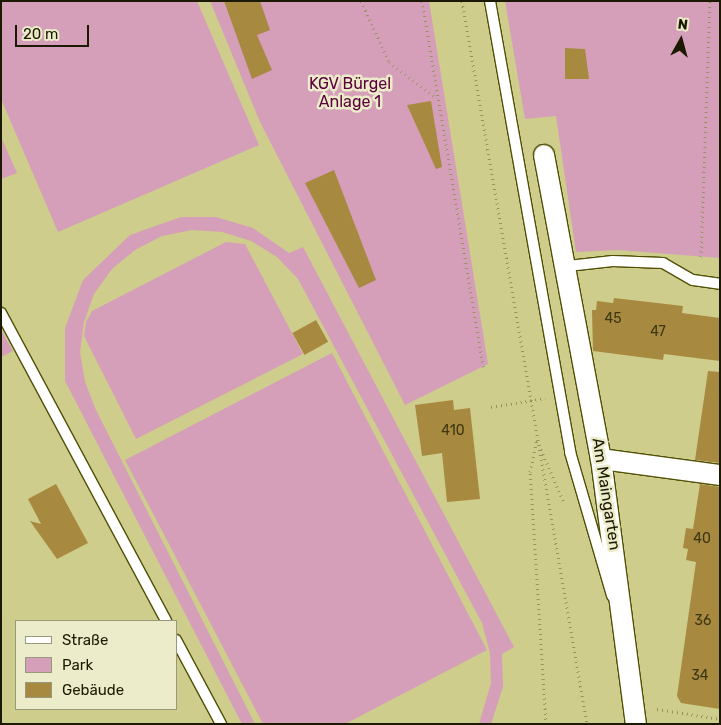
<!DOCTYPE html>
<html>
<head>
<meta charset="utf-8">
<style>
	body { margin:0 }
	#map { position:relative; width:721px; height:725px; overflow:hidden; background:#cecd8b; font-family:Rubik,sans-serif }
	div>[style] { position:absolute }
	.green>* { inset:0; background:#d59fba }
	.building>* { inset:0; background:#a78a40; transform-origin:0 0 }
	.path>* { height:3px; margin-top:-1.5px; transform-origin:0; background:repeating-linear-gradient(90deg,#95945f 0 1px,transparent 0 5px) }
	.roads { filter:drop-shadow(1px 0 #514f05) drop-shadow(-1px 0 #514f05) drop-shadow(0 1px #514f05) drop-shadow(0 -1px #514f05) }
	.service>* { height:10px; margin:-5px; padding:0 5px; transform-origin:5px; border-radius:5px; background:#fff }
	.minor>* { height:20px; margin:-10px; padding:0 10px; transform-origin:10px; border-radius:10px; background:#fff }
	span { translate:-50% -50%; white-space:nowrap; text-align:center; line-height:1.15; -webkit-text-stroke:5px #ececcb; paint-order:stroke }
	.number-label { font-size:14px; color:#3e3611 }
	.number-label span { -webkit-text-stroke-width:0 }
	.park-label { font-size:16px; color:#5a013c }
	.street-label { font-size:16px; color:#1b1a01 }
	.frame { position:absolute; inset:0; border:2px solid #1b1a01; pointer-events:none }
	.legend { position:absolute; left:15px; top:620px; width:162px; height:90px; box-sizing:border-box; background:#ececcb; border:1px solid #98987a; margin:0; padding:6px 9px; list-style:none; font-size:15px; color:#1b1a01 }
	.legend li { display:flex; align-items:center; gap:10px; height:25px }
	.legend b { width:25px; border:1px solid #98987a }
	.north { position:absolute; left:656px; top:15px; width:50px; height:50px; -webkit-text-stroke:4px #ececcb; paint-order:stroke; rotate:7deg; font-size:14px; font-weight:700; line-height:20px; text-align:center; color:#1b1a01 }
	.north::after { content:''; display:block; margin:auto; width:18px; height:22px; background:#1b1a01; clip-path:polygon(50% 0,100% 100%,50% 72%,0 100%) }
	.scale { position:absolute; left:15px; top:25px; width:74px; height:22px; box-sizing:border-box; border:2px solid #1b1a01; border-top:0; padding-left:6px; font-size:15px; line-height:18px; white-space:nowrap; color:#1b1a01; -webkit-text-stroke:4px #ececcb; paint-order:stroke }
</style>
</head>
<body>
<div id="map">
	<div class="green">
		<div style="clip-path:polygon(1px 1px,197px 1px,259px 145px,58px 232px,1px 99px)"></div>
		<div style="clip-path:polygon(210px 1px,429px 1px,488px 364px,405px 405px,260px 122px)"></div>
		<div style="clip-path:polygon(505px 1px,720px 1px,720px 258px,618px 250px,576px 252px,556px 116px,525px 119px)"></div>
		<div style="clip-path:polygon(1px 137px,17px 173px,1px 179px)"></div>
		<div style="clip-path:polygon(181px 217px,216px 217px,253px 228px,289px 253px,303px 247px,514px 647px,502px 654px,503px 687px,491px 724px,479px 724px,491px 683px,490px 653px,482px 623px,298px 279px,277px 257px,251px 241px,222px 232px,192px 230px,162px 236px,135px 250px,112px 269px,94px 294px,84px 322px,80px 352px,85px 382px,96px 410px,255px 724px,242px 724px,65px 381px,65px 328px,83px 280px,130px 235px)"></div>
		<div style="clip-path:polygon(226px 242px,245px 244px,303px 354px,136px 439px,84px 336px,86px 322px,92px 311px)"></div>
		<div style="clip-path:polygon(1px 330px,13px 351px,1px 357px)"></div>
		<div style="clip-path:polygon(332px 353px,487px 650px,345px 724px,263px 724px,125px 460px)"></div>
	</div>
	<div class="building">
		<div style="clip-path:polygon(224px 1px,260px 1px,270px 30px,257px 35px,272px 70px,252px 79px)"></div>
		<div style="clip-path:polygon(565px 48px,585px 49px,589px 79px,565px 79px)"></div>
		<div style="clip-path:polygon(431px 101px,442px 167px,436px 169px,407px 105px)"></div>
		<div style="clip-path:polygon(334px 170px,376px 280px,359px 288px,305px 183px)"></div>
		<div style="clip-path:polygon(614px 298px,683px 306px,682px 313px,720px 318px,720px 361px,664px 354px,663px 360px,593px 351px,592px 310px,596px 310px,597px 301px,613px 303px)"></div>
		<div style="left:316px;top:320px;width:25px;height:27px;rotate:61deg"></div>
		<div style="clip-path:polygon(708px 371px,720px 372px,720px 463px,695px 460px)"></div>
		<div style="clip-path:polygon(453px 400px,454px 410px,470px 408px,480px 499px,447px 502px,442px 453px,422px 456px,415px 405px)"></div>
		<div style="clip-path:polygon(56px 484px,88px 543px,57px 559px,30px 521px,41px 524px,28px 499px)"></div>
		<div style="clip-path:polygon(700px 484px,720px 487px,720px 709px,681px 703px,677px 696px,696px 562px,686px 560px,688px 549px,683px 548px,686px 528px,693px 529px)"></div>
	</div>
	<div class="path">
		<div style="left:361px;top:1px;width:67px;rotate:65.3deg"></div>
		<div style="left:389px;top:62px;width:60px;rotate:36.9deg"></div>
		<div style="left:422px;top:1px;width:371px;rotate:80.5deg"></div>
		<div style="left:462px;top:1px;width:734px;rotate:80.19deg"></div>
		<div style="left:701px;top:257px;width:256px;rotate:-88deg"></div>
		<div style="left:491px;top:407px;width:55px;rotate:-9.5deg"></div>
		<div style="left:657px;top:709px;width:64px;rotate:9deg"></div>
		<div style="left:546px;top:724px;width:253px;rotate:-93.6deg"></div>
		<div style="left:530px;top:472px;width:33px;rotate:-78deg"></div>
		<div style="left:537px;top:440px;width:69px;rotate:66.8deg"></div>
	</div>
	<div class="roads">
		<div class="service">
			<div style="left:490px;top:1px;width:458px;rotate:79.9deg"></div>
			<div style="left:570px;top:452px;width:150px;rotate:73.7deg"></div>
			<div style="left:568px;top:266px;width:45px;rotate:-6.3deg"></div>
			<div style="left:613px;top:261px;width:50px;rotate:2.3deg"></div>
			<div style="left:663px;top:263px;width:34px;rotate:30deg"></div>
			<div style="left:693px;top:280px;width:27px;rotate:8deg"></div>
			<div style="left:1px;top:313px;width:349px;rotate:61.8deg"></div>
			<div style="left:176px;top:640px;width:95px;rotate:61.8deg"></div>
		</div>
		<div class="minor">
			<div style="left:544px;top:155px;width:309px;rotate:79.4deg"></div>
			<div style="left:601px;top:459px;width:267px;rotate:82.5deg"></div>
			<div style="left:601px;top:459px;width:120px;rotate:7.7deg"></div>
		</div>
	</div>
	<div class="number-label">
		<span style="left:613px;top:319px">45</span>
		<span style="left:658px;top:332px">47</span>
		<span style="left:453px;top:431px">410</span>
		<span style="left:702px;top:539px">40</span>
		<span style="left:703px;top:621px">36</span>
		<span style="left:700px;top:676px">34</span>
	</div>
	<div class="park-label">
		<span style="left:350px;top:93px">KGV Bürgel<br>Anlage 1</span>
	</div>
	<div class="street-label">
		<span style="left:606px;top:494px;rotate:81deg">Am Maingarten</span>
	</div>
	<div class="frame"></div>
	<ul class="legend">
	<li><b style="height:6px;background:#fff"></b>Straße</li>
	<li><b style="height:14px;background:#d59fba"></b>Park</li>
	<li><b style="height:14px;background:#a78a40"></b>Gebäude</li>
	</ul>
	<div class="north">N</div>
	<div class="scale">20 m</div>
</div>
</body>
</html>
